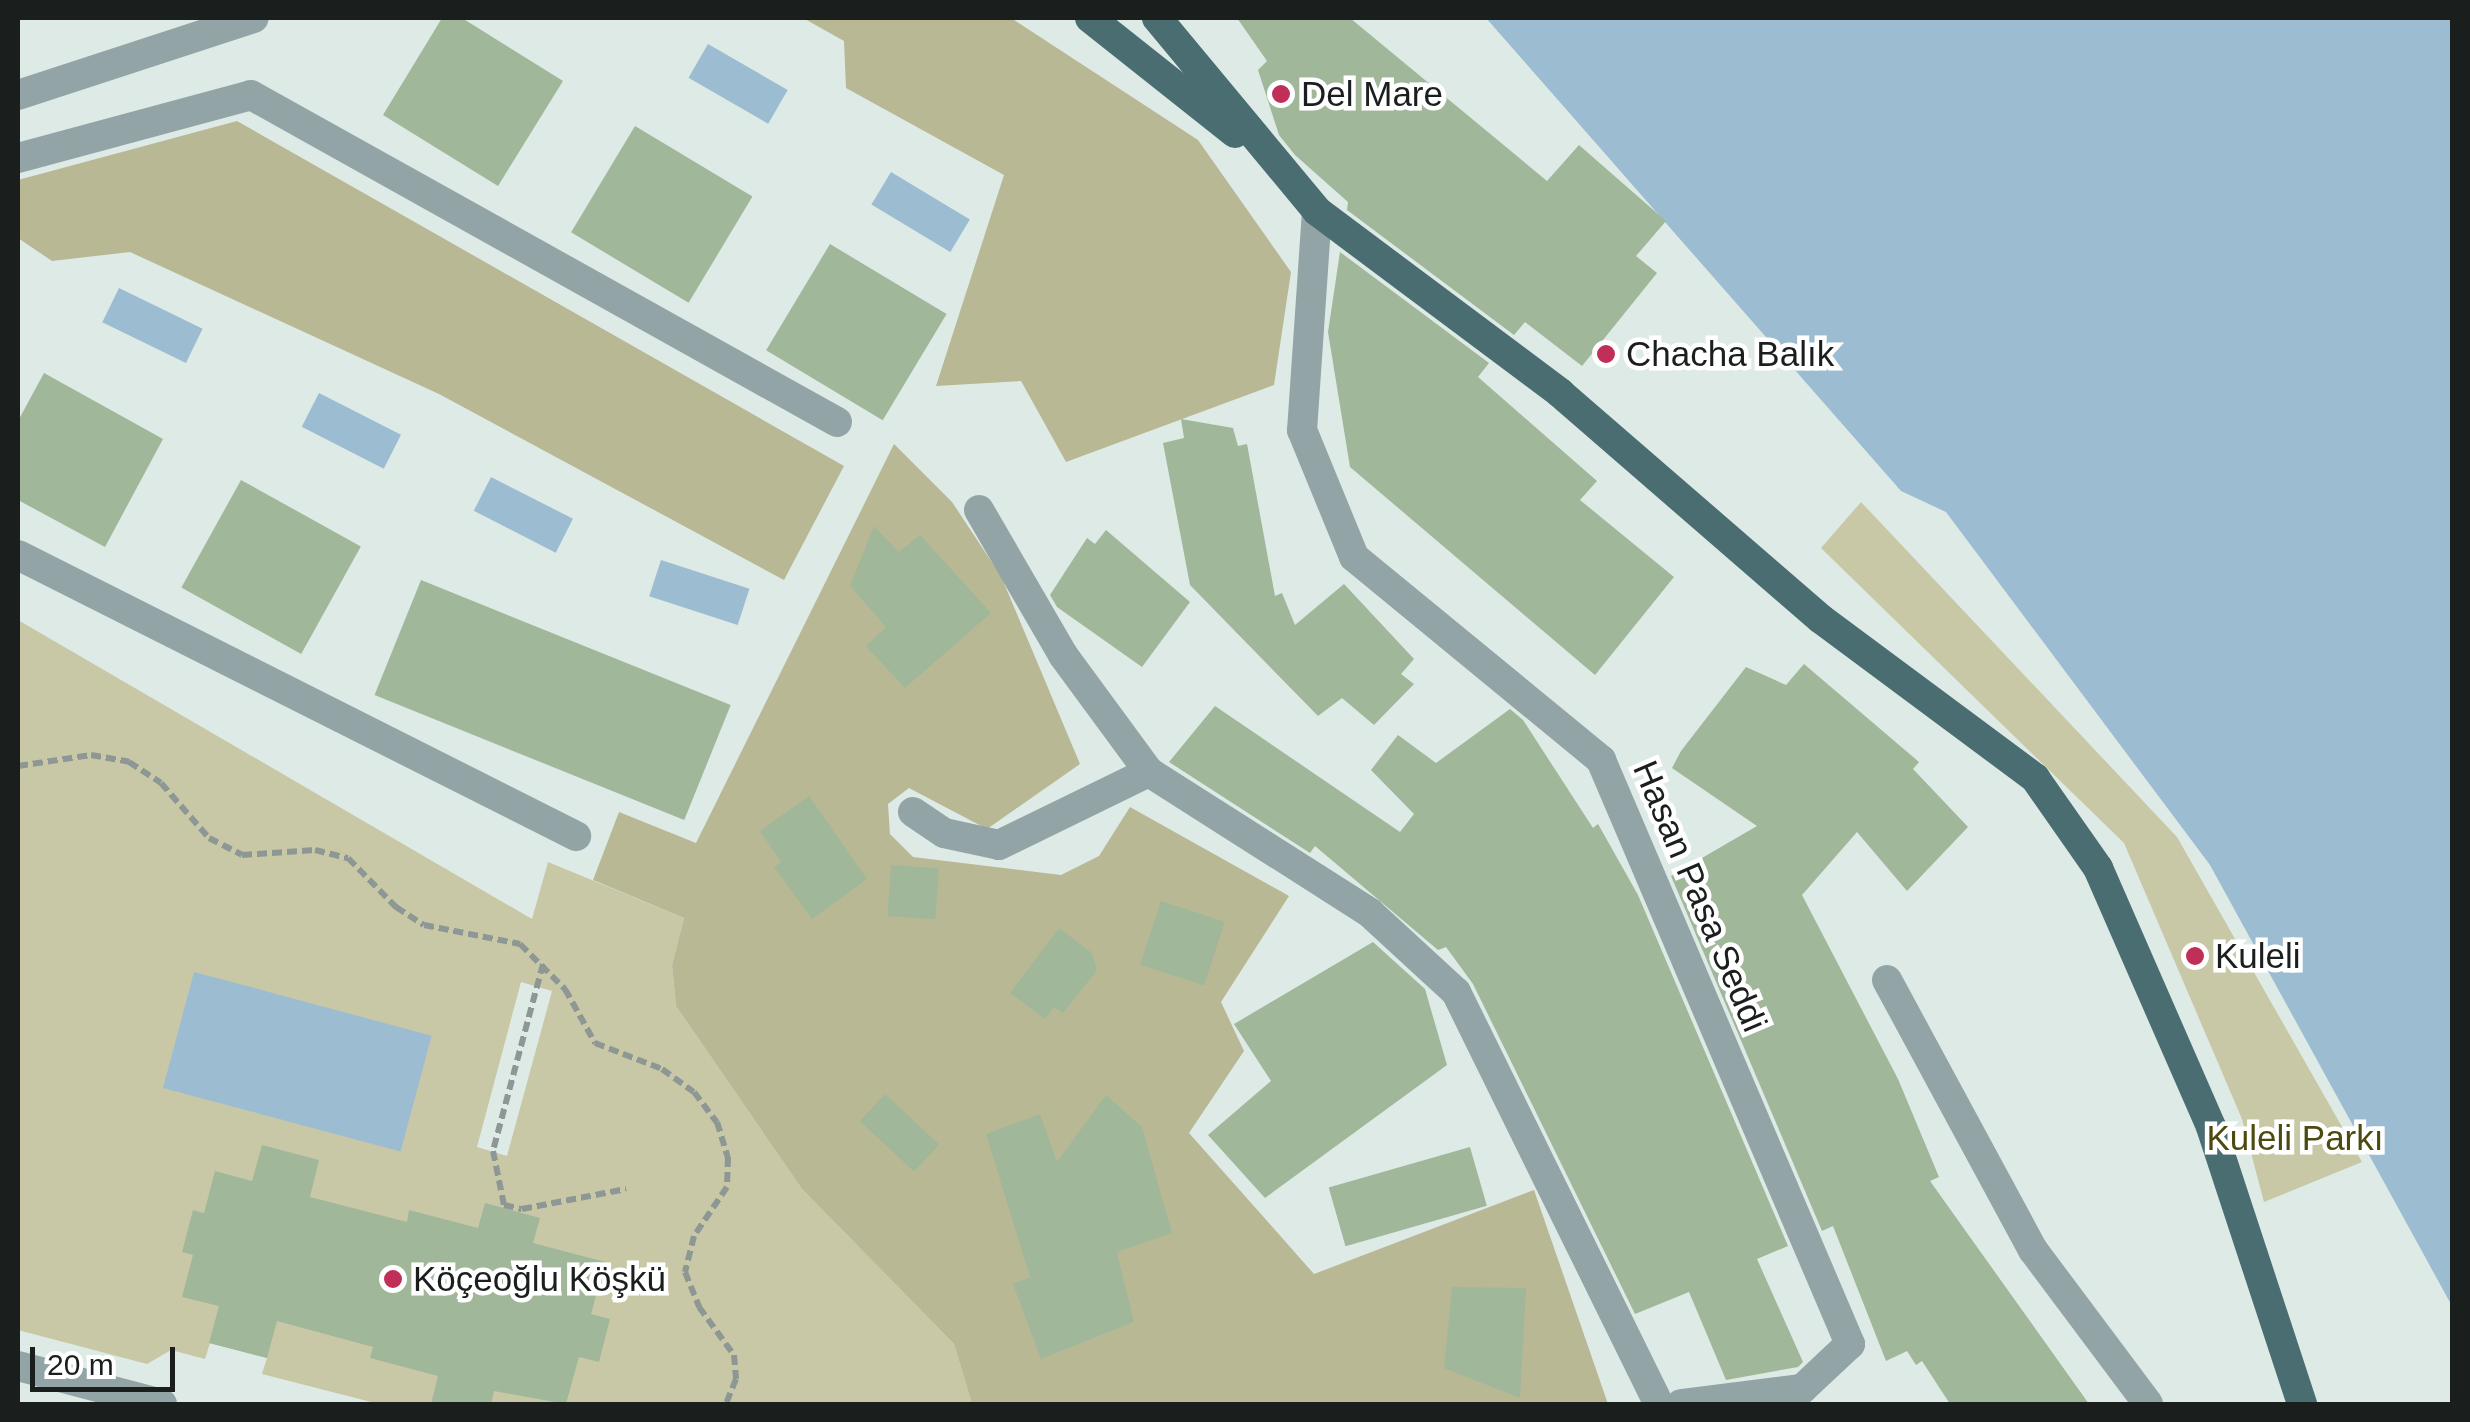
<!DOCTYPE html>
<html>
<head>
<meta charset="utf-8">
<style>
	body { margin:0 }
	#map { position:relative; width:2470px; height:1422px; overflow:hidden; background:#ddeae6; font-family:Arial,sans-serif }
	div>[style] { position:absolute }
	.green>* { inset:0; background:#c8c8a6 }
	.forest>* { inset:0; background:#b8b895 }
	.water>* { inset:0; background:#9bbcd1; transform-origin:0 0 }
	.building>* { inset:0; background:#a0b79a; transform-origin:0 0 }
	.path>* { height:6px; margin-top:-3px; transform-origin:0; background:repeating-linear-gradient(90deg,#8d9794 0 10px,transparent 0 15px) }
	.service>* { height:30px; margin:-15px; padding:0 15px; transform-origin:15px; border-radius:15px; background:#92a4a6 }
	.minor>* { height:30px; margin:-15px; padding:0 15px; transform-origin:15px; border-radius:15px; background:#92a4a6 }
	.primary>* { height:30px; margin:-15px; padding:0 15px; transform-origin:15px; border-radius:15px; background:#4a6d71 }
	.dots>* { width:28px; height:28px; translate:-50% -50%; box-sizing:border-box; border:5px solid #fff; border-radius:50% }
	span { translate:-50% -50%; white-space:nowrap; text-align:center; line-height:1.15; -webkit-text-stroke:9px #fff; paint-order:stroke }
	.poi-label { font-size:35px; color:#1a1f1d }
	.left { translate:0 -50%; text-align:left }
	.street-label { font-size:35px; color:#1a1f1d }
	.park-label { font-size:35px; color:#4d4a0f }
	.frame { position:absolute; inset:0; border:20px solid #1a1f1d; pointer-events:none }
	.scale { position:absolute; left:30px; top:1347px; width:145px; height:45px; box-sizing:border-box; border:5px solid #1a1f1d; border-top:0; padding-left:12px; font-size:30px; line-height:35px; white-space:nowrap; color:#1a1f1d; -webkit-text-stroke:8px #fff; paint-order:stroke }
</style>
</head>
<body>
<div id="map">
	<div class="green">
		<div style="clip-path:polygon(1861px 502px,2177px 837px,2362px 1162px,2264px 1202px,2242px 1119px,2124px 843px,1821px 548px)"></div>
		<div style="clip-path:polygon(evenodd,18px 620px,532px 919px,548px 862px,684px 918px,672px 965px,676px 1006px,802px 1189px,954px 1344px,972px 1404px,379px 1404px,262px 1374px,267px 1358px,210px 1343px,205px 1359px,171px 1350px,147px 1364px,18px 1330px,18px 620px,521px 982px,552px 991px,507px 1156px,477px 1147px,521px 982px)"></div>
	</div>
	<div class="forest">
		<div style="clip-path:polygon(803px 18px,1011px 18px,1198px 140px,1291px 272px,1274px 385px,1066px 462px,1021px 381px,936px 386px,1004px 175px,846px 88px,844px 41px)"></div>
		<div style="clip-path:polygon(237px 121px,844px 466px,784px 580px,439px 394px,130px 252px,52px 261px,18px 238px,18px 180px)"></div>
		<div style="clip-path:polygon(894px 444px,952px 502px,1001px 576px,1080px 764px,987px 829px,909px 788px,888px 804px,890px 834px,913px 857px,1061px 875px,1099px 856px,1130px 807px,1289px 896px,1221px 1002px,1244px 1051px,1189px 1133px,1314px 1274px,1534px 1190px,1608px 1404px,972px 1404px,954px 1344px,802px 1189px,676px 1006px,672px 965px,684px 918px,593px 880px,619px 812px,696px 843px)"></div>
	</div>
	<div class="water">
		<div style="clip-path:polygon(1486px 18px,2452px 18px,2452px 1306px,2210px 865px,1946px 512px,1901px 491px)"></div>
		<div style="left:708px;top:44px;width:92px;height:39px;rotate:30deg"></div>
		<div style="left:891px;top:172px;width:92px;height:38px;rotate:31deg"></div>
		<div style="left:119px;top:288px;width:93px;height:38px;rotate:26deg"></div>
		<div style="left:319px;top:393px;width:92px;height:38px;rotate:27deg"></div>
		<div style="left:491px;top:477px;width:92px;height:38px;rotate:27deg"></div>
		<div style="left:661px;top:560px;width:93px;height:38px;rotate:18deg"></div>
		<div style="left:194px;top:972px;width:246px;height:120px;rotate:15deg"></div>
	</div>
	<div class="building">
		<div style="clip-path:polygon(442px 18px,462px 18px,563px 81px,498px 186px,383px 115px)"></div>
		<div style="clip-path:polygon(1237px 18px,1350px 18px,1547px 181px,1579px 145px,1666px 221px,1636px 256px,1657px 273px,1582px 366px,1525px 322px,1514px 335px,1347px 210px,1348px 202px,1295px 155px,1279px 135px,1258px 70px,1267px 61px)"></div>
		<div style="left:635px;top:126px;width:137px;height:124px;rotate:31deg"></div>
		<div style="left:830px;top:244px;width:136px;height:124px;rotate:31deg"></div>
		<div style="clip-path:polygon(1340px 252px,1489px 363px,1478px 377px,1597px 481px,1580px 500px,1674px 577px,1595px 675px,1350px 467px,1328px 332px)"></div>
		<div style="clip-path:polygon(44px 373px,163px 439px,105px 547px,18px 500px,18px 421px)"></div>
		<div style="clip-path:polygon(1181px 419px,1233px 428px,1238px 446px,1247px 444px,1275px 596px,1282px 593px,1295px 625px,1344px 584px,1414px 659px,1401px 674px,1414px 684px,1374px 725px,1342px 698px,1318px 716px,1190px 585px,1163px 443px,1184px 438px)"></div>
		<div style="left:241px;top:480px;width:137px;height:123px;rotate:29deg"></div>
		<div style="clip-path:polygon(874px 526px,899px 552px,920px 535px,991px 613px,905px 688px,866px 646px,886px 627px,850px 586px)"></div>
		<div style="clip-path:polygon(1106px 530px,1190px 602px,1142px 667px,1057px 607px,1050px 595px,1087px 538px,1095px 544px)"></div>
		<div style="left:421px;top:580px;width:334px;height:124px;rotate:22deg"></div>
		<div style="clip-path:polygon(1804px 664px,1919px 762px,1913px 769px,1968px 827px,1907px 891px,1857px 832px,1802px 895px,1898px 1079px,1939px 1177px,1930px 1181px,2089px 1404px,1950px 1404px,1922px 1361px,1916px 1365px,1907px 1351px,1886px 1361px,1833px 1226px,1822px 1231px,1671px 876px,1757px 826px,1672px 768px,1681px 751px,1746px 667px,1786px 685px)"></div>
		<div style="clip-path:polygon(1215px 706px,1400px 832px,1414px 814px,1371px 770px,1398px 735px,1436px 763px,1510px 709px,1523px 720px,1593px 828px,1598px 824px,1638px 895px,1788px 1246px,1757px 1259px,1803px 1362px,1798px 1367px,1726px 1380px,1689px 1292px,1635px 1314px,1473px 984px,1446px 947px,1438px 950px,1315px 846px,1310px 853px,1169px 762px)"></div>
		<div style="clip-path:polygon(809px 796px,867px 879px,812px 919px,774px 867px,781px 862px,760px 831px)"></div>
		<div style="left:891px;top:865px;width:48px;height:51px;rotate:4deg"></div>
		<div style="left:1161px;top:901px;width:67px;height:67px;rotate:18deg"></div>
		<div style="clip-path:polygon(1059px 928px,1092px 953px,1097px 970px,1063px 1013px,1054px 1007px,1045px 1019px,1010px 993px)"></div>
		<div style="clip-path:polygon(1373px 942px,1425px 989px,1447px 1065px,1265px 1198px,1208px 1135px,1271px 1081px,1234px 1024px)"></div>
		<div style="left:885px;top:1094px;width:74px;height:37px;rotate:43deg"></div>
		<div style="clip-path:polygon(1106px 1095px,1142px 1127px,1172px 1233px,1117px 1252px,1134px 1322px,1041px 1359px,1013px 1284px,1030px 1277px,986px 1134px,1040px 1114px,1057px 1162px)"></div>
		<div style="clip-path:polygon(262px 1145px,319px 1160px,310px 1197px,407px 1222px,409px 1210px,478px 1228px,485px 1203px,540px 1218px,533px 1243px,605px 1262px,591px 1314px,610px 1319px,599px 1362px,579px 1357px,566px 1404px,494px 1391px,491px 1404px,431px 1404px,438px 1376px,370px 1358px,373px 1347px,277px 1321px,267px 1358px,209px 1343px,219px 1306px,182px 1297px,193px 1255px,182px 1252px,193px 1210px,204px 1213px,215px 1171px,252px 1181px)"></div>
		<div style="left:1470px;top:1147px;width:61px;height:147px;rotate:74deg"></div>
		<div style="clip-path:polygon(1452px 1287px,1526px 1288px,1520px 1398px,1444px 1368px)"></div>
	</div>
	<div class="path">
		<div style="left:18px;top:766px;width:74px;rotate:-8.6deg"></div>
		<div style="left:91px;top:755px;width:39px;rotate:10deg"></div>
		<div style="left:129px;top:762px;width:38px;rotate:33deg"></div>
		<div style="left:161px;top:783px;width:73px;rotate:48.9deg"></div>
		<div style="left:209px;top:838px;width:37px;rotate:27deg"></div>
		<div style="left:242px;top:855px;width:73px;rotate:-3.9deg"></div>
		<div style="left:315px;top:850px;width:34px;rotate:14deg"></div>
		<div style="left:348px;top:858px;width:69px;rotate:45.6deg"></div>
		<div style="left:396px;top:907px;width:33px;rotate:33deg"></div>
		<div style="left:424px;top:925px;width:98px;rotate:11.2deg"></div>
		<div style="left:520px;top:944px;width:64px;rotate:45deg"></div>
		<div style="left:565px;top:989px;width:62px;rotate:60.9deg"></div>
		<div style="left:595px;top:1043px;width:72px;rotate:21.2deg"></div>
		<div style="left:662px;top:1069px;width:39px;rotate:36deg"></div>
		<div style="left:694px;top:1092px;width:38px;rotate:53deg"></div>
		<div style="left:717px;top:1122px;width:37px;rotate:73deg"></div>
		<div style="left:728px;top:1157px;width:30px;rotate:92deg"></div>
		<div style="left:727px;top:1187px;width:59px;rotate:124deg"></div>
		<div style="left:694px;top:1236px;width:37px;rotate:104deg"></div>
		<div style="left:685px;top:1272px;width:38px;rotate:68deg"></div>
		<div style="left:699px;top:1307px;width:59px;rotate:53.9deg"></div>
		<div style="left:734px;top:1355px;width:24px;rotate:85deg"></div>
		<div style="left:736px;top:1379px;width:27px;rotate:112deg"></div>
		<div style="left:543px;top:964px;width:194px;rotate:105deg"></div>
		<div style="left:493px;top:1151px;width:55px;rotate:78.5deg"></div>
		<div style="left:504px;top:1205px;width:18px;rotate:13deg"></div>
		<div style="left:522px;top:1209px;width:106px;rotate:-10.9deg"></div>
	</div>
	<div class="service">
		<div style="left:18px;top:1366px;width:149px;rotate:14.8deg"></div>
	</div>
	<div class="minor">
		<div style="left:18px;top:95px;width:248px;rotate:-18.1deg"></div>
		<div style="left:18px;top:158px;width:241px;rotate:-15.1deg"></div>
		<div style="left:251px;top:95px;width:671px;rotate:29.16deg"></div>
		<div style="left:1317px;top:211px;width:220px;rotate:93.9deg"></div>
		<div style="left:1302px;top:430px;width:137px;rotate:67.7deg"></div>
		<div style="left:1354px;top:557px;width:320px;rotate:39.4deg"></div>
		<div style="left:1601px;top:760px;width:635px;rotate:66.91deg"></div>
		<div style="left:1850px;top:1344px;width:66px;rotate:136.8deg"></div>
		<div style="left:1802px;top:1389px;width:122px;rotate:172.9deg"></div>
		<div style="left:979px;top:510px;width:168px;rotate:59.9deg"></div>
		<div style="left:1063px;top:655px;width:145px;rotate:53.7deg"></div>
		<div style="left:1149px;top:772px;width:262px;rotate:32.5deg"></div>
		<div style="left:1370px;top:913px;width:117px;rotate:42.6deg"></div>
		<div style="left:1456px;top:992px;width:459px;rotate:63.8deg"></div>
		<div style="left:18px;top:555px;width:625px;rotate:26.73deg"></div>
		<div style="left:913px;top:812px;width:37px;rotate:34deg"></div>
		<div style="left:944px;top:833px;width:56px;rotate:12.3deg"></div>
		<div style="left:999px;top:845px;width:167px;rotate:-26deg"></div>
		<div style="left:1887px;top:980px;width:307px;rotate:61.6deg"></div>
		<div style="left:2033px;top:1250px;width:192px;rotate:53.2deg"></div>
	</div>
	<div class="primary">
		<div style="left:1090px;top:18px;width:185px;rotate:38.4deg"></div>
		<div style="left:1157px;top:18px;width:251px;rotate:50.3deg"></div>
		<div style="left:1317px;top:211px;width:304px;rotate:36.8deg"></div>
		<div style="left:1560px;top:393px;width:345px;rotate:40.9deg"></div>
		<div style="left:1821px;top:619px;width:267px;rotate:36.6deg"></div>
		<div style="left:2035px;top:778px;width:110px;rotate:55deg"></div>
		<div style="left:2098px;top:868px;width:283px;rotate:66.4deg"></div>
		<div style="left:2211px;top:1127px;width:292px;rotate:71.8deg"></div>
	</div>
	<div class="dots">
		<div style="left:1281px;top:94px;background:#bf2f58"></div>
		<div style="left:1606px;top:354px;background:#bf2f58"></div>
		<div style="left:2195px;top:956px;background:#bf2f58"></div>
		<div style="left:393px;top:1279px;background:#bf2f58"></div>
	</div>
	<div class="poi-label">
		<span class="left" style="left:1301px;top:94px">Del Mare</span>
		<span class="left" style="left:1626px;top:354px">Chacha Balık</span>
		<span class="left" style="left:2215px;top:956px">Kuleli</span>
		<span class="left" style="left:413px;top:1279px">Köçeoğlu Köşkü</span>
	</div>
	<div class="street-label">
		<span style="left:1700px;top:896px;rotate:67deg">Hasan Pasa Seddi</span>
	</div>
	<div class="park-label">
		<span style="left:2295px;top:1138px">Kuleli Parkı</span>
	</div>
	<div class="frame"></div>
	<div class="scale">20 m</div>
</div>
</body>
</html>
